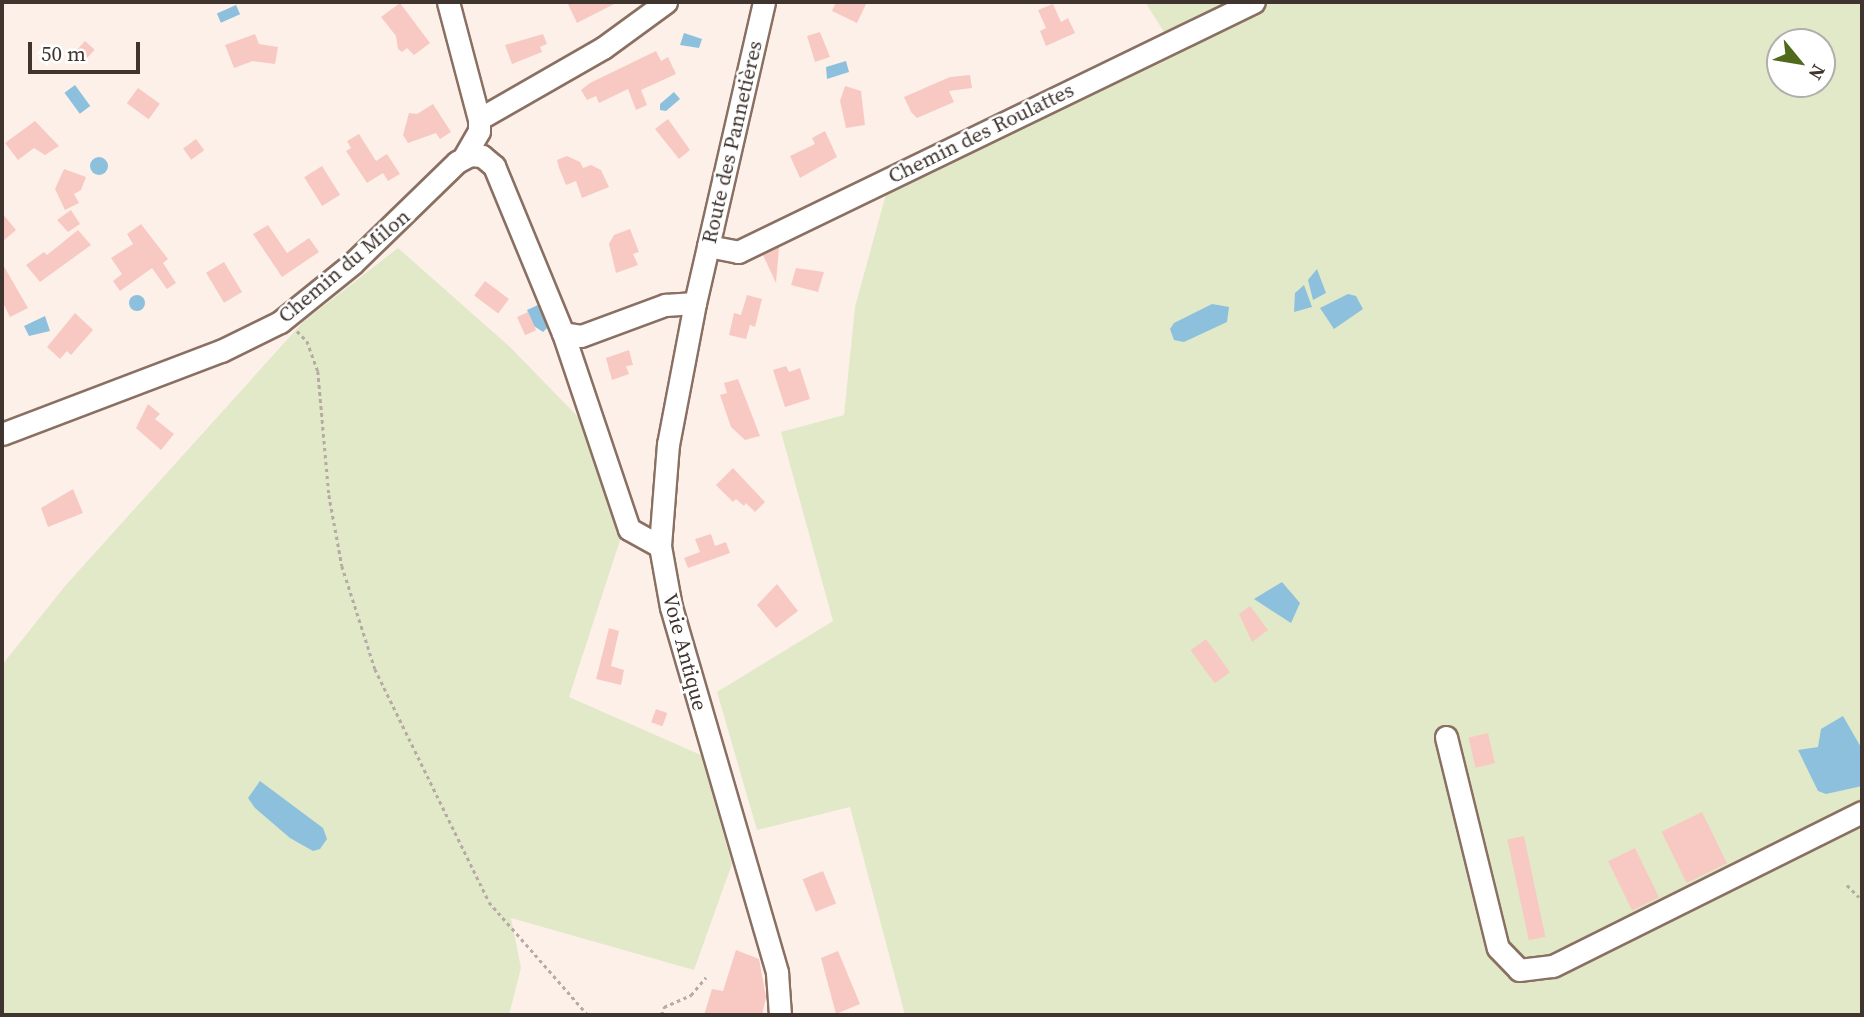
<!DOCTYPE html>
<html>
<head>
<meta charset="utf-8">
<style>
	body { margin:0 }
	#map { position:relative; width:1864px; height:1017px; overflow:hidden; background:#fcf0e9; font-family:"Source Serif 4",serif }
	div>[style] { position:absolute }
	.green>* { inset:0; background:#e2e9c9 }
	.water>* { inset:0; background:#8cc0dd; transform-origin:0 0 }
	.round { border-radius:50% }
	.building>* { inset:0; background:#f8c9c3; transform-origin:0 0 }
	.path>* { height:2.5px; margin-top:-1.25px; transform-origin:0; background:repeating-linear-gradient(90deg,#b6aba4 0 3.5px,transparent 0 7px) }
	.roads { filter:drop-shadow(2px 0 #8a7062) drop-shadow(-2px 0 #8a7062) drop-shadow(0 2px #8a7062) drop-shadow(0 -2px #8a7062) }
	.minor>* { height:21px; margin:-10.5px; padding:0 10.5px; transform-origin:10.5px; border-radius:10.5px; background:#fff }
	span { translate:-50% -50%; white-space:nowrap; text-align:center; line-height:1.15; -webkit-text-stroke:5px #fff; paint-order:stroke }
	.street-label { font-size:21px; color:#3f342e }
	.frame { position:absolute; inset:0; border:4px solid #3f342e; pointer-events:none }
	.north { position:absolute; left:1766px; top:28px; width:70px; height:70px; box-sizing:border-box; background:#fff; border:2px solid #b2aeab; border-radius:50%; rotate:120deg; font-size:19px; font-weight:700; line-height:28px; text-align:center; color:#3f342e }
	.north::after { content:''; display:block; margin:auto; width:24px; height:32px; background:#50691a; clip-path:polygon(50% 0,100% 100%,50% 72%,0 100%) }
	.scale { position:absolute; left:28px; top:42px; width:112px; height:32px; box-sizing:border-box; border:4px solid #3f342e; border-top:0; padding-left:9px; font-size:21px; line-height:24px; white-space:nowrap; color:#3f342e; -webkit-text-stroke:5px #fff; paint-order:stroke }
</style>
</head>
<body>
<div id="map">
	<div class="green">
		<div style="clip-path:polygon(evenodd,1145px 2px,1862px 2px,1862px 1015px,905px 1015px,850px 807px,757px 830px,717px 692px,833px 621px,781px 432px,844px 415px,855px 307px,886px 194px,1176px 51px,1145px 2px,1780px 42px,1822px 42px,1822px 84px,1780px 84px,1780px 42px)"></div>
		<div style="clip-path:polygon(398px 248px,510px 347px,581px 420px,623px 531px,569px 697px,701px 755px,732px 864px,694px 970px,511px 918px,521px 968px,509px 1015px,2px 1015px,2px 665px,65px 586px,303px 322px)"></div>
	</div>
	<div class="water">
		<div style="left:236px;top:5px;width:10px;height:21px;rotate:66deg"></div>
		<div style="clip-path:polygon(684px 33px,702px 39px,699px 48px,680px 45px)"></div>
		<div style="clip-path:polygon(846px 61px,849px 72px,827px 79px,826px 67px)"></div>
		<div style="left:75px;top:85px;width:26px;height:13px;rotate:54deg"></div>
		<div style="clip-path:polygon(674px 92px,680px 99px,666px 111px,660px 110px,660px 104px)"></div>
		<div class="round" style="left:90px;top:157px;width:18px;height:18px"></div>
		<div style="clip-path:polygon(1317px 269px,1326px 293px,1313px 300px,1308px 280px)"></div>
		<div style="clip-path:polygon(1304px 285px,1312px 307px,1294px 312px,1295px 293px)"></div>
		<div style="clip-path:polygon(1348px 294px,1356px 296px,1363px 309px,1334px 329px,1320px 308px)"></div>
		<div class="round" style="left:129px;top:295px;width:16px;height:16px"></div>
		<div style="clip-path:polygon(540px 304px,550px 325px,543px 332px,534px 326px,527px 310px)"></div>
		<div style="clip-path:polygon(1212px 304px,1229px 307px,1227px 322px,1184px 342px,1174px 340px,1170px 329px,1174px 323px)"></div>
		<div style="clip-path:polygon(45px 316px,50px 331px,29px 336px,24px 326px)"></div>
		<div style="clip-path:polygon(1282px 582px,1300px 603px,1291px 623px,1254px 599px)"></div>
		<div style="clip-path:polygon(1843px 716px,1862px 749px,1862px 786px,1826px 794px,1818px 791px,1798px 750px,1818px 747px,1821px 729px)"></div>
		<div style="clip-path:polygon(260px 781px,323px 828px,327px 839px,320px 849px,313px 851px,290px 838px,255px 808px,248px 798px)"></div>
	</div>
	<div class="building">
		<div style="clip-path:polygon(567px 2px,618px 2px,577px 23px)"></div>
		<div style="clip-path:polygon(836px 2px,867px 2px,857px 23px,832px 11px)"></div>
		<div style="clip-path:polygon(400px 3px,430px 43px,414px 55px,407px 48px,402px 52px,398px 49px,396px 36px,381px 17px)"></div>
		<div style="clip-path:polygon(1053px 4px,1061px 22px,1068px 18px,1075px 33px,1046px 46px,1040px 31px,1046px 28px,1038px 10px)"></div>
		<div style="clip-path:polygon(820px 32px,830px 57px,815px 62px,807px 36px)"></div>
		<div style="clip-path:polygon(255px 34px,259px 44px,278px 47px,275px 64px,253px 61px,234px 68px,225px 45px)"></div>
		<div style="clip-path:polygon(543px 34px,547px 44px,540px 47px,542px 52px,512px 64px,505px 45px)"></div>
		<div style="left:85px;top:41px;width:13px;height:11px;rotate:42deg"></div>
		<div style="clip-path:polygon(656px 51px,661px 61px,668px 57px,676px 74px,641px 90px,647px 105px,636px 110px,628px 89px,599px 103px,596px 96px,587px 100px,581px 90px,590px 83px)"></div>
		<div style="clip-path:polygon(970px 75px,972px 88px,949px 91px,954px 102px,917px 118px,911px 112px,904px 97px,950px 77px)"></div>
		<div style="clip-path:polygon(845px 86px,861px 91px,865px 125px,846px 128px,840px 101px)"></div>
		<div style="left:138px;top:88px;width:27px;height:19px;rotate:36deg"></div>
		<div style="clip-path:polygon(433px 104px,451px 132px,440px 139px,436px 133px,408px 143px,403px 135px,409px 113px,417px 114px)"></div>
		<div style="clip-path:polygon(668px 119px,690px 150px,679px 159px,655px 129px)"></div>
		<div style="clip-path:polygon(35px 121px,59px 146px,45px 155px,34px 148px,18px 160px,5px 143px)"></div>
		<div style="clip-path:polygon(825px 131px,837px 157px,800px 178px,790px 156px,815px 144px,812px 138px)"></div>
		<div style="clip-path:polygon(359px 134px,376px 161px,387px 154px,400px 174px,388px 181px,383px 173px,367px 183px,346px 151px,351px 148px,347px 141px)"></div>
		<div style="left:196px;top:139px;width:14px;height:16px;rotate:54deg"></div>
		<div style="clip-path:polygon(567px 156px,580px 162px,583px 168px,591px 165px,601px 170px,609px 187px,582px 198px,576px 181px,566px 185px,559px 168px,557px 160px)"></div>
		<div style="left:322px;top:166px;width:34px;height:21px;rotate:58deg"></div>
		<div style="clip-path:polygon(64px 169px,86px 177px,81px 190px,74px 194px,79px 203px,65px 210px,55px 189px)"></div>
		<div style="clip-path:polygon(71px 210px,80px 224px,68px 232px,57px 220px)"></div>
		<div style="clip-path:polygon(2px 213px,16px 230px,2px 242px)"></div>
		<div style="clip-path:polygon(141px 224px,168px 259px,163px 263px,176px 283px,167px 289px,152px 268px,120px 291px,113px 281px,122px 274px,111px 258px,133px 244px,127px 234px)"></div>
		<div style="clip-path:polygon(268px 225px,287px 253px,309px 238px,319px 252px,282px 277px,253px 234px)"></div>
		<div style="clip-path:polygon(630px 229px,639px 252px,633px 254px,638px 265px,616px 273px,609px 244px,614px 235px)"></div>
		<div style="clip-path:polygon(78px 230px,91px 245px,40px 282px,26px 265px,44px 252px,47px 255px)"></div>
		<div style="clip-path:polygon(779px 247px,776px 283px,763px 255px)"></div>
		<div style="left:224px;top:262px;width:35px;height:21px;rotate:59deg"></div>
		<div style="clip-path:polygon(2px 263px,28px 308px,10px 317px,2px 301px)"></div>
		<div style="clip-path:polygon(796px 268px,824px 272px,818px 292px,791px 285px)"></div>
		<div style="left:485px;top:281px;width:30px;height:18px;rotate:37deg"></div>
		<div style="clip-path:polygon(747px 295px,762px 299px,755px 327px,750px 325px,746px 339px,729px 335px,734px 313px,741px 315px)"></div>
		<div style="left:528px;top:312px;width:20px;height:12px;rotate:66deg"></div>
		<div style="clip-path:polygon(75px 313px,93px 330px,71px 355px,67px 351px,60px 359px,47px 347px)"></div>
		<div style="clip-path:polygon(629px 350px,633px 365px,626px 366px,629px 374px,612px 380px,606px 358px)"></div>
		<div style="clip-path:polygon(786px 366px,789px 372px,800px 368px,810px 399px,785px 407px,773px 370px)"></div>
		<div style="clip-path:polygon(738px 379px,760px 436px,745px 440px,731px 427px,720px 395px,727px 393px,724px 383px)"></div>
		<div style="clip-path:polygon(148px 404px,160px 414px,155px 419px,174px 434px,161px 450px,136px 428px)"></div>
		<div style="clip-path:polygon(733px 468px,765px 502px,755px 512px,746px 503px,744px 506px,736px 499px,733px 502px,716px 485px)"></div>
		<div style="clip-path:polygon(73px 489px,83px 513px,48px 527px,41px 508px)"></div>
		<div style="clip-path:polygon(711px 534px,715px 546px,726px 542px,730px 553px,688px 568px,684px 558px,700px 552px,695px 539px)"></div>
		<div style="clip-path:polygon(777px 584px,798px 611px,776px 628px,757px 605px)"></div>
		<div style="clip-path:polygon(1250px 606px,1268px 630px,1252px 642px,1239px 614px)"></div>
		<div style="clip-path:polygon(609px 628px,619px 631px,611px 666px,624px 670px,621px 685px,596px 679px)"></div>
		<div style="left:1206px;top:639px;width:41px;height:19px;rotate:54deg"></div>
		<div style="left:656px;top:709px;width:12px;height:14px;rotate:20deg"></div>
		<div style="left:1488px;top:733px;width:31px;height:20px;rotate:77deg"></div>
		<div style="left:1702px;top:812px;width:57px;height:45px;rotate:64deg"></div>
		<div style="left:1524px;top:836px;width:103px;height:17px;rotate:78deg"></div>
		<div style="left:1635px;top:848px;width:55px;height:30px;rotate:64deg"></div>
		<div style="left:823px;top:871px;width:35px;height:22px;rotate:68deg"></div>
		<div style="clip-path:polygon(736px 950px,759px 959px,766px 997px,762px 1015px,704px 1015px,712px 989px,723px 991px)"></div>
		<div style="clip-path:polygon(838px 951px,860px 1004px,836px 1014px,821px 958px)"></div>
	</div>
	<div class="path">
		<div style="left:297px;top:331px;width:14px;rotate:45deg"></div>
		<div style="left:307px;top:341px;width:32px;rotate:70deg"></div>
		<div style="left:318px;top:371px;width:124px;rotate:84.9deg"></div>
		<div style="left:329px;top:495px;width:72px;rotate:79.6deg"></div>
		<div style="left:342px;top:566px;width:108px;rotate:72.2deg"></div>
		<div style="left:375px;top:669px;width:259px;rotate:63.9deg"></div>
		<div style="left:489px;top:902px;width:150px;rotate:48.8deg"></div>
		<div style="left:1847px;top:885px;width:21px;rotate:45deg"></div>
		<div style="left:661px;top:1015px;width:9px;rotate:-69deg"></div>
		<div style="left:664px;top:1007px;width:30px;rotate:-24deg"></div>
		<div style="left:691px;top:995px;width:23px;rotate:-50deg"></div>
	</div>
	<div class="roads">
		<div class="minor">
			<div style="left:448px;top:2px;width:121px;rotate:75.2deg"></div>
			<div style="left:479px;top:119px;width:12px;rotate:90deg"></div>
			<div style="left:479px;top:131px;width:30px;rotate:120deg"></div>
			<div style="left:764px;top:2px;width:309px;rotate:102.9deg"></div>
			<div style="left:695px;top:303px;width:144px;rotate:100.8deg"></div>
			<div style="left:668px;top:444px;width:102px;rotate:94.5deg"></div>
			<div style="left:660px;top:546px;width:62px;rotate:79.8deg"></div>
			<div style="left:671px;top:607px;width:381px;rotate:73.8deg"></div>
			<div style="left:777px;top:973px;width:42px;rotate:85.9deg"></div>
			<div style="left:479px;top:119px;width:143px;rotate:-29.8deg"></div>
			<div style="left:603px;top:48px;width:78px;rotate:-36.1deg"></div>
			<div style="left:708px;top:246px;width:31px;rotate:11deg"></div>
			<div style="left:738px;top:252px;width:573px;rotate:-25.85deg"></div>
			<div style="left:563px;top:333px;width:18px;rotate:9deg"></div>
			<div style="left:581px;top:336px;width:90px;rotate:-20.3deg"></div>
			<div style="left:665px;top:305px;width:30px;rotate:-4deg"></div>
			<div style="left:2px;top:434px;width:234px;rotate:-20.8deg"></div>
			<div style="left:221px;top:351px;width:66px;rotate:-26.2deg"></div>
			<div style="left:280px;top:322px;width:94px;rotate:-38.9deg"></div>
			<div style="left:353px;top:263px;width:145px;rotate:-44.2deg"></div>
			<div style="left:457px;top:162px;width:15px;rotate:-28deg"></div>
			<div style="left:470px;top:155px;width:12px;rotate:5deg"></div>
			<div style="left:482px;top:156px;width:16px;rotate:40deg"></div>
			<div style="left:494px;top:166px;width:181px;rotate:67.6deg"></div>
			<div style="left:563px;top:333px;width:207px;rotate:71.4deg"></div>
			<div style="left:629px;top:529px;width:35px;rotate:29deg"></div>
			<div style="left:1446px;top:737px;width:217px;rotate:76.2deg"></div>
			<div style="left:1498px;top:948px;width:30px;rotate:46deg"></div>
			<div style="left:1519px;top:970px;width:34px;rotate:-7deg"></div>
			<div style="left:1553px;top:966px;width:345px;rotate:-26.5deg"></div>
		</div>
	</div>
	<div class="street-label">
		<span style="left:981px;top:133px;rotate:-26deg">Chemin des Roulattes</span>
		<span style="left:732px;top:142px;rotate:-77deg">Route des Pannetières</span>
		<span style="left:344px;top:266px;rotate:-40deg">Chemin du Milon</span>
		<span style="left:685px;top:652px;rotate:75deg">Voie Antique</span>
	</div>
	<div class="frame"></div>
	<div class="north">N</div>
	<div class="scale">50 m</div>
</div>
</body>
</html>
